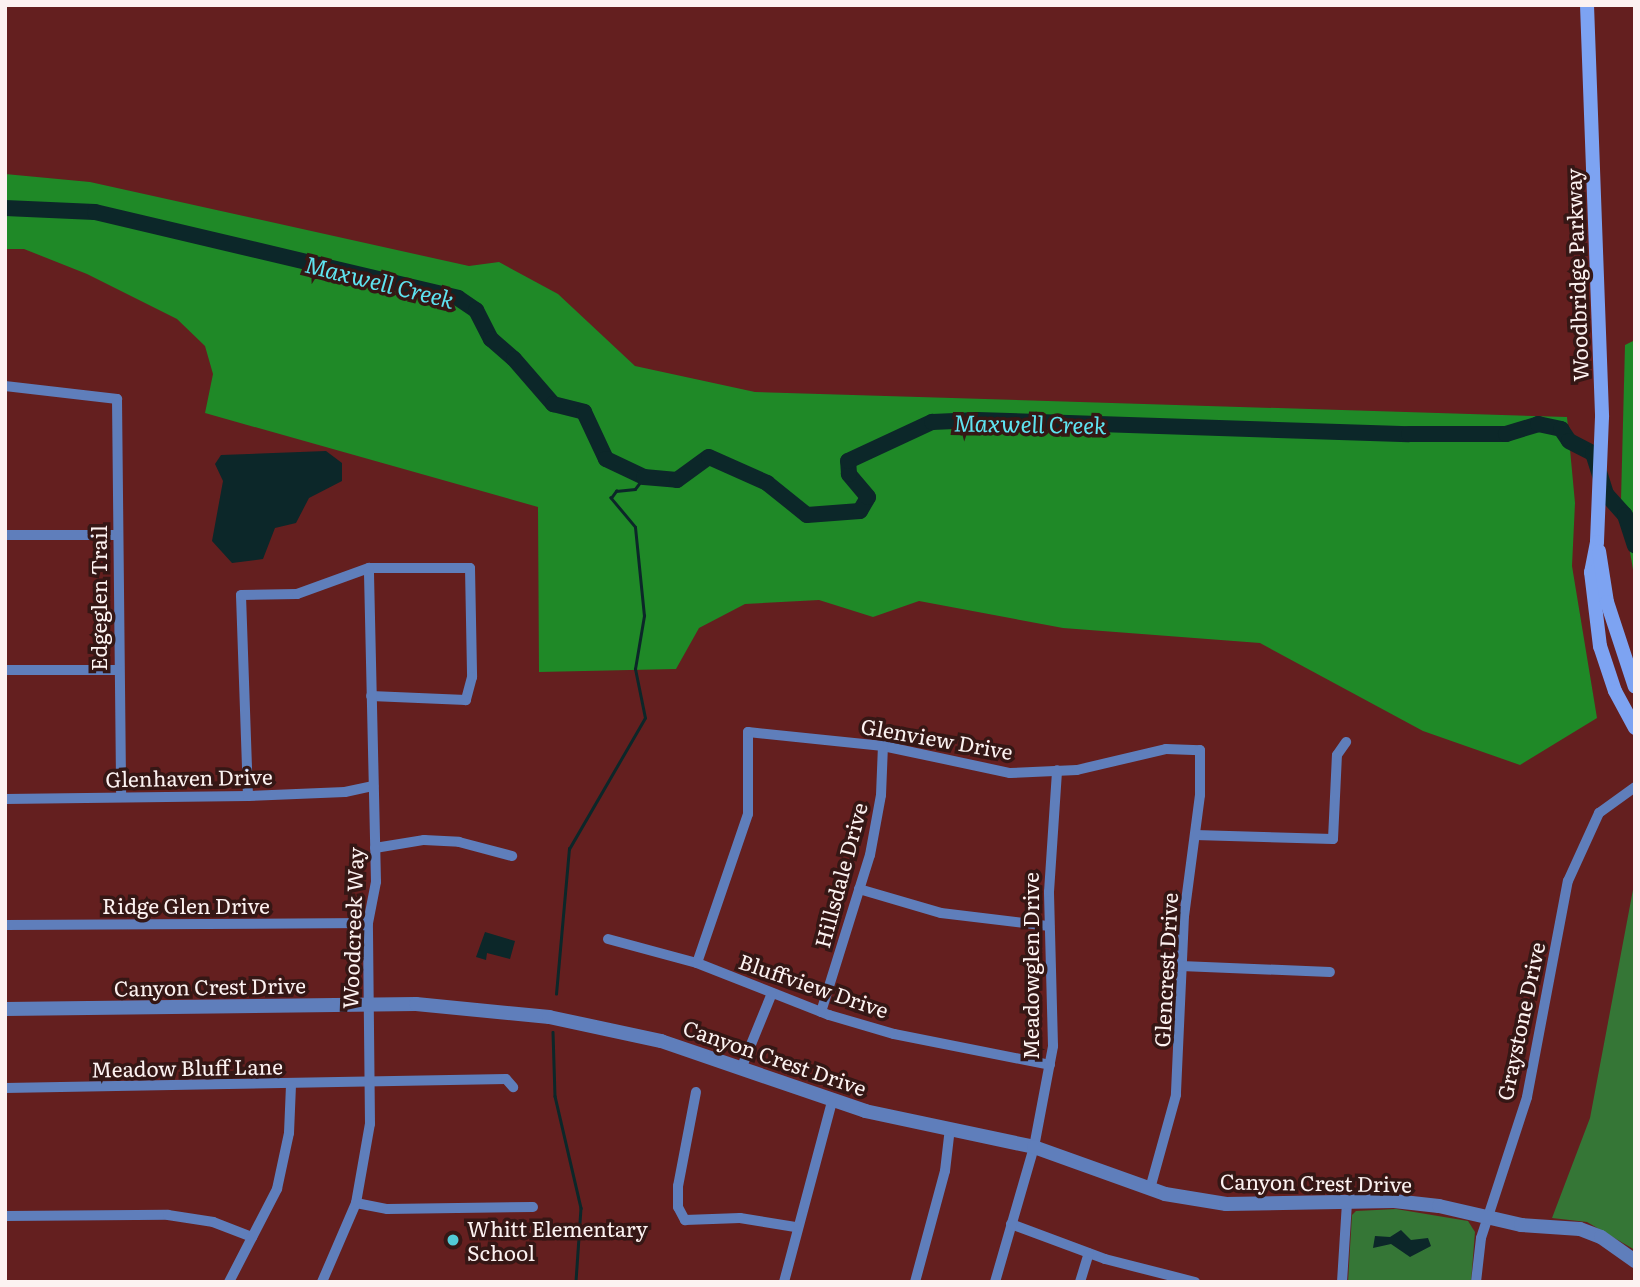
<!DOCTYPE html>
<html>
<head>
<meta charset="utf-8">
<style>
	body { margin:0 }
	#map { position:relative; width:1640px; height:1287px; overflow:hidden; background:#641f1f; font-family:Literata,serif }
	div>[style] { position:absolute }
	.green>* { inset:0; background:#357636 }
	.forest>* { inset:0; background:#1f8927 }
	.water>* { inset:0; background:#0c2729 }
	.stream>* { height:2.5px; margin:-1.25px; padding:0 1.25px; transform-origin:1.25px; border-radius:1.25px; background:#0c2729 }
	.river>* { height:16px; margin:-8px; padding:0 8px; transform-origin:8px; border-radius:8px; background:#0c2729 }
	.minor>* { height:10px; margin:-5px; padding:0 5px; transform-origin:5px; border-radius:5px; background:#5f7ebb }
	.tertiary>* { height:14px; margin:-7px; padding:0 7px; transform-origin:7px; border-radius:7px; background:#5f7ebb }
	.secondary>* { height:14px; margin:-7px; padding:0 7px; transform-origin:7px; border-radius:7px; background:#7da3f2 }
	.dots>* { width:19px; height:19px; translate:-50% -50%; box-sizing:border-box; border:4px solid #351715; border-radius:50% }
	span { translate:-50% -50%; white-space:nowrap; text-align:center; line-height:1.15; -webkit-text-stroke:7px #351715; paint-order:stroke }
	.street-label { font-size:21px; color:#fcf2f1 }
	.poi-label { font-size:21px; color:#fcf2f1 }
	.left { translate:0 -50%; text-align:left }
	.water-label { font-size:23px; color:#5ee3f0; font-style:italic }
	.frame { position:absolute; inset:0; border:7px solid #fcf2f1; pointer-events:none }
</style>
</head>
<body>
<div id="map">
	<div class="green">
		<div style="clip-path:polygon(1635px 879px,1635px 1250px,1587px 1222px,1552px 1218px,1590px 1118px)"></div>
		<div style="clip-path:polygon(1396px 1209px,1468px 1221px,1475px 1232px,1471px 1282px,1348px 1282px,1352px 1215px,1356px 1211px)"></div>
	</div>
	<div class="forest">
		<div style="clip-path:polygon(5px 174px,90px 182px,469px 266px,499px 262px,558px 294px,635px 366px,755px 392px,1567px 417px,1575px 503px,1572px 566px,1597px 718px,1520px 765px,1423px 731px,1260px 643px,1063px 628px,919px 601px,873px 617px,819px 600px,745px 604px,699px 628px,676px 669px,539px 672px,538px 507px,205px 413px,213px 374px,205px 346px,177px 319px,87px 274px,24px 249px,5px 249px)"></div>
		<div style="clip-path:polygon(1635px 340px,1635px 581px,1621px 500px,1625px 345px)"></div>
	</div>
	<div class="water">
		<div style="clip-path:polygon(326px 451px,342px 463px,342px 481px,309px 498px,296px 523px,275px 528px,263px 559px,232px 563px,212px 541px,223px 481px,215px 464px,221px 455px)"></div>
		<div style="clip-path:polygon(485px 932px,515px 941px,510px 959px,487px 953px,486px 960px,476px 957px)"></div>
		<div style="clip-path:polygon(1401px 1230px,1411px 1240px,1428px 1238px,1431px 1246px,1410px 1257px,1391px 1244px,1373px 1248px,1375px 1236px,1390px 1237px)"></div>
	</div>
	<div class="stream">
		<div style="left:556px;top:994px;width:146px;rotate:-84.9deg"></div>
		<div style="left:569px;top:849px;width:151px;rotate:-59.9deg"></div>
		<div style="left:645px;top:718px;width:50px;rotate:-101.5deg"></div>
		<div style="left:635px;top:669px;width:54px;rotate:-80.4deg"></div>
		<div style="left:644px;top:616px;width:89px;rotate:-95.8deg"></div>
		<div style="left:635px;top:527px;width:38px;rotate:-130deg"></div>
		<div style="left:611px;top:498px;width:9px;rotate:-54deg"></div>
		<div style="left:616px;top:491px;width:19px;rotate:-6deg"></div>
		<div style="left:635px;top:489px;width:15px;rotate:-53deg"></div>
		<div style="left:553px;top:1032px;width:64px;rotate:88.2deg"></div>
		<div style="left:555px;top:1096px;width:115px;rotate:76.9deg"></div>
		<div style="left:581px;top:1208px;width:74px;rotate:93.9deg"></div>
	</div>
	<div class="river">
		<div style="left:5px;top:208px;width:90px;rotate:2.5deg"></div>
		<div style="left:95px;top:212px;width:373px;rotate:13.3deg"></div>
		<div style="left:458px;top:298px;width:22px;rotate:34deg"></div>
		<div style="left:476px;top:310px;width:33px;rotate:63deg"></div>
		<div style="left:491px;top:339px;width:30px;rotate:41deg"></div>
		<div style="left:514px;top:359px;width:60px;rotate:49.1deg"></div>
		<div style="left:553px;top:404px;width:32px;rotate:14deg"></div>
		<div style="left:584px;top:412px;width:52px;rotate:64.9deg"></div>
		<div style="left:606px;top:459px;width:42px;rotate:25.3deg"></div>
		<div style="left:644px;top:477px;width:33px;rotate:5deg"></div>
		<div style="left:677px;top:480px;width:39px;rotate:-36deg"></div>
		<div style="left:709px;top:457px;width:64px;rotate:24.1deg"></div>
		<div style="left:767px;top:483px;width:51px;rotate:38.7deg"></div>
		<div style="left:807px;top:515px;width:53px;rotate:-4.3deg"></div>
		<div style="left:860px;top:511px;width:16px;rotate:-60deg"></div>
		<div style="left:868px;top:497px;width:30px;rotate:-130deg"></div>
		<div style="left:849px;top:474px;width:13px;rotate:-94deg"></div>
		<div style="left:848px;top:461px;width:93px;rotate:-24.9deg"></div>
		<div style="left:932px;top:422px;width:45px;rotate:-2.5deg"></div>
		<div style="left:977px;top:420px;width:432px;rotate:1.9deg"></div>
		<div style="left:1409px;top:434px;width:97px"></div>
		<div style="left:1506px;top:434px;width:34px;rotate:-17deg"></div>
		<div style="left:1538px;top:424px;width:24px;rotate:12deg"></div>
		<div style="left:1561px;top:429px;width:14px;rotate:56deg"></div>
		<div style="left:1569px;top:441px;width:27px;rotate:27deg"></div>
		<div style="left:1593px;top:453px;width:43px;rotate:72.4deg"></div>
		<div style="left:1606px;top:494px;width:28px;rotate:48deg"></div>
		<div style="left:1625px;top:515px;width:32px;rotate:72deg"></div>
	</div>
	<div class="minor">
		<div style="left:5px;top:386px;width:113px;rotate:6.6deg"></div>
		<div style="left:117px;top:399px;width:398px;rotate:89.4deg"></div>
		<div style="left:5px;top:535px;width:112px"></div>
		<div style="left:5px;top:670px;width:112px"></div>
		<div style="left:248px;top:796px;width:201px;rotate:-92deg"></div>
		<div style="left:241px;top:595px;width:56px;rotate:-1deg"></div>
		<div style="left:297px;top:594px;width:77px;rotate:-19.9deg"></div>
		<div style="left:369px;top:568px;width:101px"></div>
		<div style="left:470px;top:568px;width:109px;rotate:88.9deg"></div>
		<div style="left:472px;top:677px;width:24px;rotate:105deg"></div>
		<div style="left:466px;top:700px;width:95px;rotate:-177.6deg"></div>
		<div style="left:5px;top:799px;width:243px;rotate:-0.7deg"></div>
		<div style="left:248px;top:796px;width:97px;rotate:-2.4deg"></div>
		<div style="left:345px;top:792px;width:29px;rotate:-12deg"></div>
		<div style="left:1195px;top:835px;width:138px;rotate:1.7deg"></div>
		<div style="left:1333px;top:839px;width:84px;rotate:-87.3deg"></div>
		<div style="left:1337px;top:755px;width:16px;rotate:-55deg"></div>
		<div style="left:375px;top:848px;width:50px;rotate:-9.3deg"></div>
		<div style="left:424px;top:840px;width:35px;rotate:3deg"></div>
		<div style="left:459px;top:842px;width:55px;rotate:14.8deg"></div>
		<div style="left:859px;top:889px;width:85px;rotate:16.3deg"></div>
		<div style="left:941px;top:913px;width:109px;rotate:6.9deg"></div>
		<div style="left:5px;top:925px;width:363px;rotate:-0.3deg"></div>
		<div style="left:608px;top:939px;width:92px;rotate:15.1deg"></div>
		<div style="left:697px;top:963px;width:142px;rotate:21.5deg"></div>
		<div style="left:829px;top:1015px;width:68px;rotate:16.3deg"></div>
		<div style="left:894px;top:1034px;width:159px;rotate:11.2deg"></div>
		<div style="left:697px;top:963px;width:157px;rotate:-71.1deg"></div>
		<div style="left:748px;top:814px;width:82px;rotate:-90deg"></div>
		<div style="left:748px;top:732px;width:136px;rotate:5.9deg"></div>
		<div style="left:883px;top:746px;width:130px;rotate:12deg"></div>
		<div style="left:1010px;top:773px;width:67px;rotate:-2.6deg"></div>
		<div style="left:1077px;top:770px;width:91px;rotate:-13.3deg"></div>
		<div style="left:1166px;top:749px;width:34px;rotate:2deg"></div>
		<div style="left:1200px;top:750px;width:45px;rotate:90deg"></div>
		<div style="left:1200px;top:795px;width:122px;rotate:97.5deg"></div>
		<div style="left:1184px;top:916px;width:179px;rotate:92.6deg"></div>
		<div style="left:1176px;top:1095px;width:98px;rotate:105.5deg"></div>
		<div style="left:1181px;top:966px;width:149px;rotate:2.3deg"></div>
		<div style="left:821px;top:1012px;width:164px;rotate:-72.7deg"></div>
		<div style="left:870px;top:855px;width:61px;rotate:-79.6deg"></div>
		<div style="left:881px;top:795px;width:49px;rotate:-87.7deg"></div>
		<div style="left:741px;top:1069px;width:82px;rotate:-67.8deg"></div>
		<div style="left:5px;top:1088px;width:501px;rotate:-1.03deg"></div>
		<div style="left:506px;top:1079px;width:11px;rotate:49deg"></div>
		<div style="left:696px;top:1092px;width:96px;rotate:100.8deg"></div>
		<div style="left:678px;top:1186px;width:21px;rotate:90deg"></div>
		<div style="left:678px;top:1207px;width:15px;rotate:62deg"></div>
		<div style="left:685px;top:1220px;width:55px;rotate:-2.1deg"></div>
		<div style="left:740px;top:1218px;width:56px;rotate:9.3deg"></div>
		<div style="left:356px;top:1203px;width:32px;rotate:11deg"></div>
		<div style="left:387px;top:1209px;width:146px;rotate:-0.8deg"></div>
		<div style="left:5px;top:1216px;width:163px;rotate:-0.4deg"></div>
		<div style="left:168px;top:1215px;width:46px;rotate:8.8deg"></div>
		<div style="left:213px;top:1222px;width:42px;rotate:21deg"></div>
		<div style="left:1011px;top:1224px;width:100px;rotate:20.4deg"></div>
		<div style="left:1105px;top:1259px;width:93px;rotate:14.3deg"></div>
		<div style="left:229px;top:1282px;width:105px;rotate:-62.7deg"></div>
		<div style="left:277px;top:1189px;width:57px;rotate:-77.9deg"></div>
		<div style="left:289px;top:1133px;width:47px;rotate:-87.6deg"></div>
		<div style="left:322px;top:1282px;width:86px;rotate:-66.7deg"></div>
		<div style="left:356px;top:1203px;width:80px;rotate:-80deg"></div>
		<div style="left:370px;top:1124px;width:201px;rotate:-90.6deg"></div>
		<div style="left:368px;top:923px;width:42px;rotate:-79deg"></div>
		<div style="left:376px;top:882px;width:314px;rotate:-91.3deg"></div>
		<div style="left:784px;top:1282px;width:187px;rotate:-75.1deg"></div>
		<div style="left:915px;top:1282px;width:115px;rotate:-74.9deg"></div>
		<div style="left:945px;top:1171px;width:43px;rotate:-83.4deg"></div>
		<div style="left:995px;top:1282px;width:141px;rotate:-73.9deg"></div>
		<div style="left:1034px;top:1147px;width:103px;rotate:-79.3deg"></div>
		<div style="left:1053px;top:1046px;width:154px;rotate:-91.5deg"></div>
		<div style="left:1049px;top:892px;width:122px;rotate:-86.2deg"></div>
		<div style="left:1080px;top:1282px;width:30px;rotate:-73deg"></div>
		<div style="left:1342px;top:1282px;width:80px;rotate:-86.4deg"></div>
		<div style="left:1476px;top:1282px;width:44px;rotate:-83.5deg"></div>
		<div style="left:1481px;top:1238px;width:148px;rotate:-71.9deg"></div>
		<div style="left:1527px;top:1097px;width:220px;rotate:-79.3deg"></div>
		<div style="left:1568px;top:881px;width:75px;rotate:-65.5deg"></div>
		<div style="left:1599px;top:813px;width:44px;rotate:-35.8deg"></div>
	</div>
	<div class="tertiary">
		<div style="left:5px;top:1009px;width:411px;rotate:-0.7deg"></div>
		<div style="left:416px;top:1004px;width:134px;rotate:5.6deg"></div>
		<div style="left:549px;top:1017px;width:115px;rotate:12.1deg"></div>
		<div style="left:661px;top:1041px;width:216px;rotate:18.9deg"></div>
		<div style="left:865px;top:1111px;width:173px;rotate:12deg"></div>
		<div style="left:1034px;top:1147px;width:139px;rotate:19.7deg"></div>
		<div style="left:1165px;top:1194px;width:62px;rotate:9.3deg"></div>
		<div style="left:1226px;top:1204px;width:168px;rotate:-1deg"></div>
		<div style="left:1394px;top:1201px;width:45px;rotate:6.3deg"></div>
		<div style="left:1439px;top:1206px;width:84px;rotate:13deg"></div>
		<div style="left:1521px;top:1225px;width:59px;rotate:3.9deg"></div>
		<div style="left:1580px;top:1229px;width:22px;rotate:21deg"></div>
		<div style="left:1601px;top:1237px;width:42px;rotate:35.2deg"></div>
	</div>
	<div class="secondary">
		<div style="left:1587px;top:5px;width:412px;rotate:87.9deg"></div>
		<div style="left:1602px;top:417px;width:125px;rotate:92.3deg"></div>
		<div style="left:1597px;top:542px;width:31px;rotate:101deg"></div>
		<div style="left:1591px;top:572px;width:75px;rotate:83.1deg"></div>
		<div style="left:1600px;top:646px;width:47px;rotate:71.6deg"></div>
		<div style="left:1615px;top:691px;width:42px;rotate:61.6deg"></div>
		<div style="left:1599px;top:551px;width:52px;rotate:81.1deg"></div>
		<div style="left:1607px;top:602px;width:89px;rotate:71.8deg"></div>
	</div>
	<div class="dots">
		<div style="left:453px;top:1240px;background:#52cbd7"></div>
	</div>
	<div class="street-label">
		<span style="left:1576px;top:275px;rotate:-92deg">Woodbridge Parkway</span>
		<span style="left:98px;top:598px;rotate:-90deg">Edgeglen Trail</span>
		<span style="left:937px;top:738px;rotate:10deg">Glenview Drive</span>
		<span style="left:189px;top:777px;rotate:-1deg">Glenhaven Drive</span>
		<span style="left:840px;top:875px;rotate:-75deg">Hillsdale Drive</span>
		<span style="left:186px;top:905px">Ridge Glen Drive</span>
		<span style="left:352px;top:928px;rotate:-88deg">Woodcreek Way</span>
		<span style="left:1030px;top:966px;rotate:-90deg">Meadowglen Drive</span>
		<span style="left:1165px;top:970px;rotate:-87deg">Glencrest Drive</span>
		<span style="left:814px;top:985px;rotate:19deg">Bluffview Drive</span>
		<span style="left:210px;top:986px;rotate:-1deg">Canyon Crest Drive</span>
		<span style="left:1520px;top:1021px;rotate:-78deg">Graystone Drive</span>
		<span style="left:775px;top:1057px;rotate:19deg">Canyon Crest Drive</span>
		<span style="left:187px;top:1067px;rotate:-1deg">Meadow Bluff Lane</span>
		<span style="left:1316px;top:1182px;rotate:1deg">Canyon Crest Drive</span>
	</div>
	<div class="poi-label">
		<span class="left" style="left:467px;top:1240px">Whitt Elementary<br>School</span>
	</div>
	<div class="water-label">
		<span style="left:380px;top:281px;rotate:14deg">Maxwell Creek</span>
		<span style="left:1030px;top:423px;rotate:1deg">Maxwell Creek</span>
	</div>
	<div class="frame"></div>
</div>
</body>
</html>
